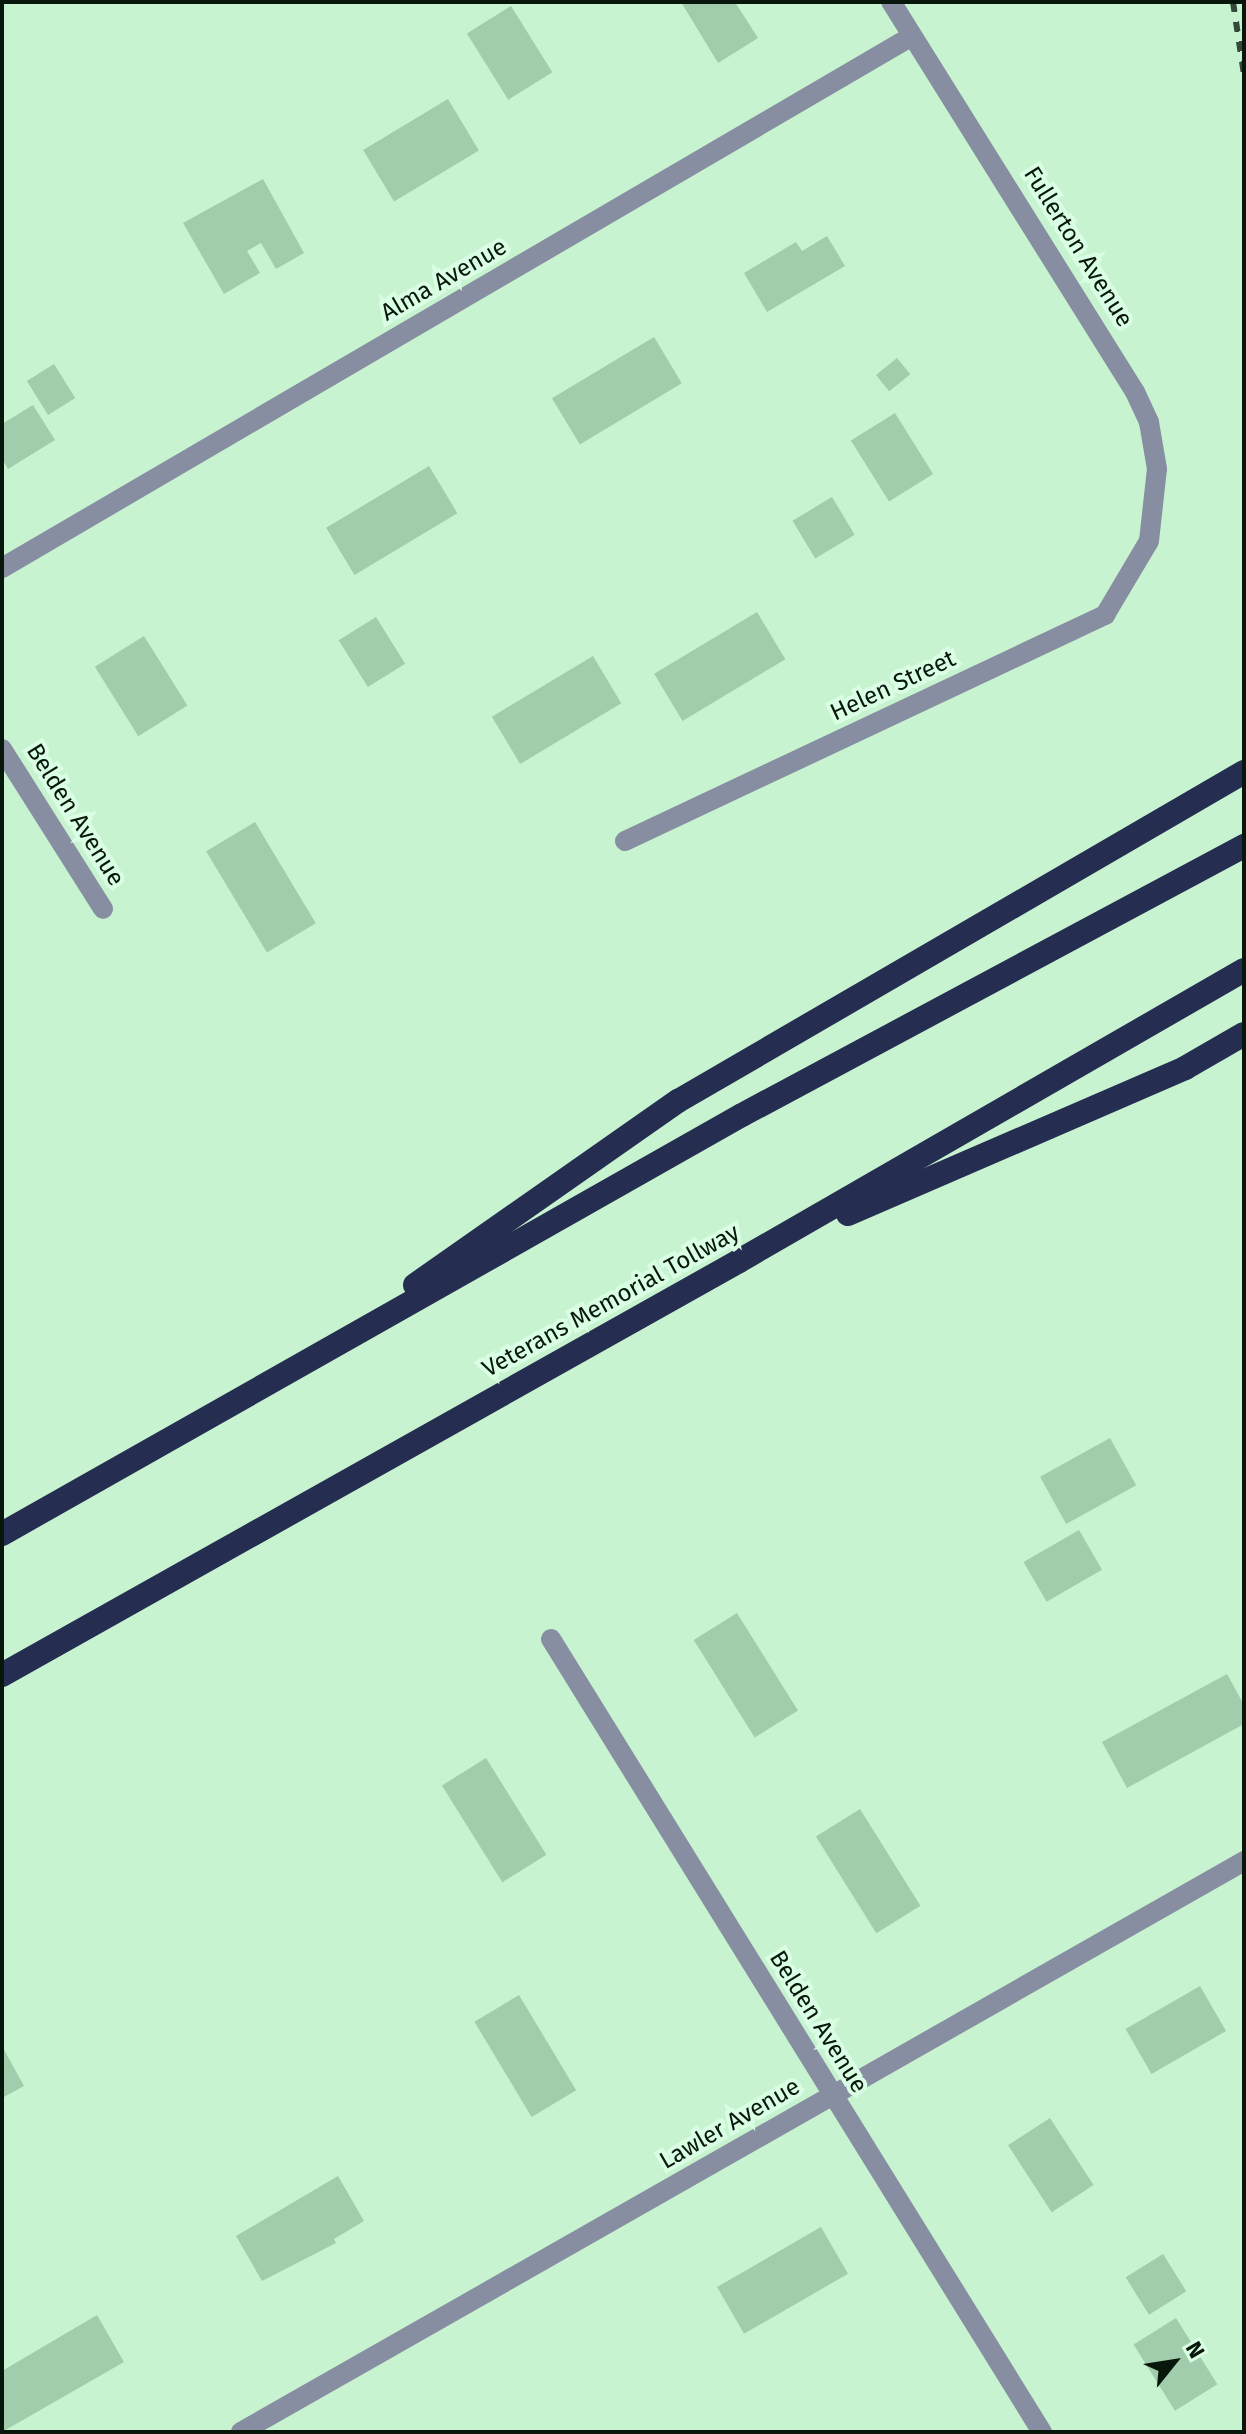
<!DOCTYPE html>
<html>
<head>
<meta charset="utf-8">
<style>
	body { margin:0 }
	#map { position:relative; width:1246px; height:2434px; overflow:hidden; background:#c7f3d1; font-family:"Fira Sans",sans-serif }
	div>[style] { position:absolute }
	.building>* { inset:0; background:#a2cdac; transform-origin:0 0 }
	.minor>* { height:20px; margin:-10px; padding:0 10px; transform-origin:10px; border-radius:10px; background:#888ea1 }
	.highway>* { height:24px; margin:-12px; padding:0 12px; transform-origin:12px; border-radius:12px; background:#252e51 }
	.rail>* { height:6px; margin-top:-3px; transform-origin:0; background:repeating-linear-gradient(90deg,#334939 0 10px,transparent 0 20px) }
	span { translate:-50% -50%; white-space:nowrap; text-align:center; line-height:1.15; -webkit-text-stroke:8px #dafee3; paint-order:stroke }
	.street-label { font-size:24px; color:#07170c }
	.frame { position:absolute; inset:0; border:4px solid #07170c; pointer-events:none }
	.north { position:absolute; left:1134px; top:2322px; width:80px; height:80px; -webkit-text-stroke:6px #dafee3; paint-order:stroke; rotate:60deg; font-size:22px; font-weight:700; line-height:32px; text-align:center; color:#07170c }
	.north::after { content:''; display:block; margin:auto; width:28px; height:36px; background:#07170c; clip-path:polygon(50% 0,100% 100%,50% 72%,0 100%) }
</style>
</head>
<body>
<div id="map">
	<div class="building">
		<div style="clip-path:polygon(681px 2px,735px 2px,758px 38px,718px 63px)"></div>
		<div style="left:511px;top:6px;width:78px;height:52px;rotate:58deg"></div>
		<div style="left:448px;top:99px;width:60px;height:99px;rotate:59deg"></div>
		<div style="clip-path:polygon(263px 179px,304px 253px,276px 269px,261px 243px,247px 251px,260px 273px,224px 294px,183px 223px)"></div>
		<div style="clip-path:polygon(827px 236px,845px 266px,767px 312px,744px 273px,796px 242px,802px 251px)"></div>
		<div style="left:654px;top:337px;width:54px;height:119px;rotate:59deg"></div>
		<div style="left:897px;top:358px;width:21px;height:27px;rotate:51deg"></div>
		<div style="left:54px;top:364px;width:40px;height:32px;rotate:58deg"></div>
		<div style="clip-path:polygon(33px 405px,55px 440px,8px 469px,2px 459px,2px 424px)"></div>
		<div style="left:895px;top:413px;width:72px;height:52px;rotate:58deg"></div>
		<div style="left:429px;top:466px;width:55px;height:120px;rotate:59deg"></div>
		<div style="left:832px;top:497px;width:44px;height:46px;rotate:59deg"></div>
		<div style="left:757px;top:612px;width:55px;height:120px;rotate:59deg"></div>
		<div style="left:376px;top:617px;width:55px;height:44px;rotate:58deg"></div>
		<div style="left:144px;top:636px;width:82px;height:58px;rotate:58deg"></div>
		<div style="left:593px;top:656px;width:55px;height:118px;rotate:59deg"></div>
		<div style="left:255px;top:822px;width:118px;height:57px;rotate:59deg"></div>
		<div style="left:1110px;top:1438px;width:54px;height:80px;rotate:61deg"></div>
		<div style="left:1079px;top:1530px;width:46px;height:64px;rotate:60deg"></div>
		<div style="left:737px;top:1613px;width:115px;height:51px;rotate:58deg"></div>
		<div style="clip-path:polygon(1227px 1674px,1244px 1705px,1244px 1724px,1127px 1788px,1102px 1742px)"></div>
		<div style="left:486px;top:1758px;width:114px;height:52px;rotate:58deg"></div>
		<div style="left:860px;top:1809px;width:114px;height:52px;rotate:58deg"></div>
		<div style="left:1200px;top:1986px;width:52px;height:86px;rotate:60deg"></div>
		<div style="left:519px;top:1995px;width:111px;height:52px;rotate:59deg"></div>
		<div style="clip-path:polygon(2px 2046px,24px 2086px,2px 2098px)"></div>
		<div style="left:1050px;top:2118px;width:80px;height:50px;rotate:57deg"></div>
		<div style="clip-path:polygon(338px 2176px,364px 2221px,334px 2239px,336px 2243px,262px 2281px,236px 2236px)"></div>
		<div style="left:821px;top:2227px;width:54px;height:120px;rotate:60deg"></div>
		<div style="left:1163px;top:2254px;width:44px;height:44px;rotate:58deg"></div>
		<div style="clip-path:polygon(97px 2315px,124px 2362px,2px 2432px,2px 2371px)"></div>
		<div style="left:1176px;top:2318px;width:78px;height:50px;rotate:58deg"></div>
	</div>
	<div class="minor">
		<div style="left:2px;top:568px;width:1054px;rotate:-30.31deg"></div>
		<div style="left:2px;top:749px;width:189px;rotate:57.7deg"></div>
		<div style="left:625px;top:841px;width:531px;rotate:-25.21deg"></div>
		<div style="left:1105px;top:615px;width:86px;rotate:-59.3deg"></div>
		<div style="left:1149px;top:541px;width:72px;rotate:-83.7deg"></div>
		<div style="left:1157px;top:469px;width:48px;rotate:-99.7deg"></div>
		<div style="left:1149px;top:422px;width:33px;rotate:-115deg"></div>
		<div style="left:1135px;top:392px;width:460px;rotate:-122deg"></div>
		<div style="left:551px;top:1639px;width:933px;rotate:58.24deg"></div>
		<div style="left:241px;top:2432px;width:1154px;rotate:-29.65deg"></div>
	</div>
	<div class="highway">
		<div style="left:848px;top:1214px;width:367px;rotate:-23.4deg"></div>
		<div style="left:1185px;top:1068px;width:68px;rotate:-30deg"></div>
		<div style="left:415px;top:1285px;width:321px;rotate:-35deg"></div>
		<div style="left:678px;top:1101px;width:655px;rotate:-30.17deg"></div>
		<div style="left:2px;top:1534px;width:850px;rotate:-29.52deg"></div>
		<div style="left:742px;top:1115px;width:570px;rotate:-28.18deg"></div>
		<div style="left:2px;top:1675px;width:845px;rotate:-29.32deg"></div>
		<div style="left:739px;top:1261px;width:583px;rotate:-29.95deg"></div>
	</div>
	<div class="rail">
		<div style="left:1233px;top:2px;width:74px;rotate:81.4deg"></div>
	</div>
	<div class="street-label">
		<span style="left:1078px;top:247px;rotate:58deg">Fullerton Avenue</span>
		<span style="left:444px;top:280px;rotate:-30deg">Alma Avenue</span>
		<span style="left:893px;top:686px;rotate:-25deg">Helen Street</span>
		<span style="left:75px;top:815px;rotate:58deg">Belden Avenue</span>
		<span style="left:611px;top:1301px;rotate:-29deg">Veterans Memorial Tollway</span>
		<span style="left:818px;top:2022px;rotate:58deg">Belden Avenue</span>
		<span style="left:730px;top:2124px;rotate:-30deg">Lawler Avenue</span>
	</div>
	<div class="frame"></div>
	<div class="north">N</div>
</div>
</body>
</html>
